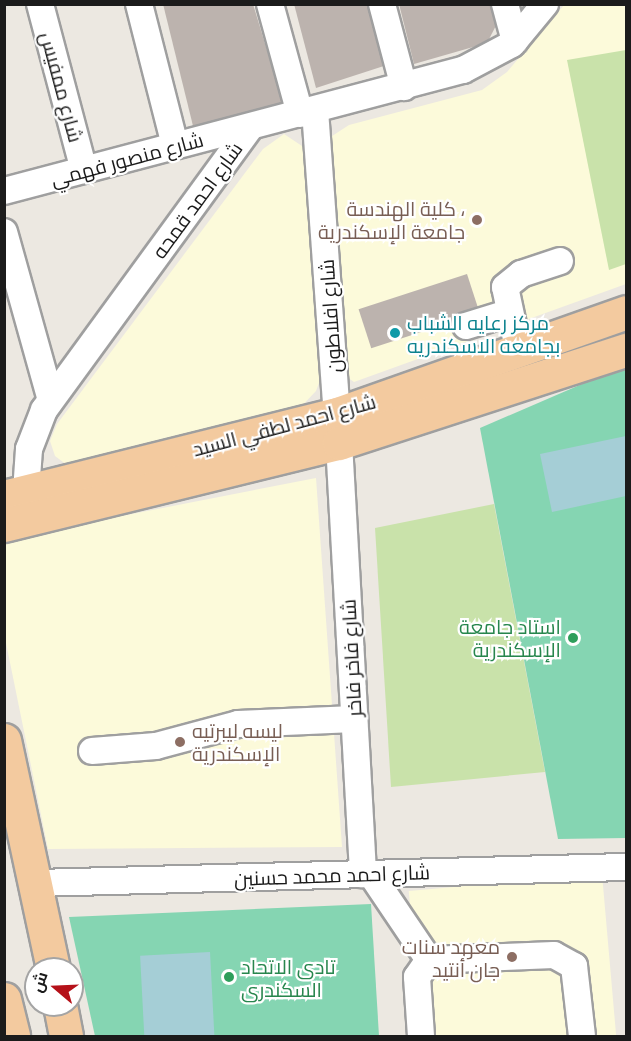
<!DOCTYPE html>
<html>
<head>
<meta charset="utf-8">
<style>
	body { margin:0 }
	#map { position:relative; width:631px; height:1041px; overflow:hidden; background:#ece8e1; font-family:"Archivo Narrow",Cairo,sans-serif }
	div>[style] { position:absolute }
	.education>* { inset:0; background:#fcfada; transform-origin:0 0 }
	.grass>* { inset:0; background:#c9e2aa }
	.pitch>* { inset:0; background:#85d5b2 }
	.water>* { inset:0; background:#a5ced6; transform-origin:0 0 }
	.building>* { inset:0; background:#bcb3ae; transform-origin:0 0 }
	.roads { filter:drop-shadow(2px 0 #9f9f9f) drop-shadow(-2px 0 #9f9f9f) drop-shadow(0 2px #9f9f9f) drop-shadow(0 -2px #9f9f9f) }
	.minor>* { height:26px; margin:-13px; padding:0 13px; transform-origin:13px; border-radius:13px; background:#fff }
	.major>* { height:33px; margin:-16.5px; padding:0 16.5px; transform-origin:16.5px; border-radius:16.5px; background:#f3ca9f }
	.dots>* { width:16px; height:16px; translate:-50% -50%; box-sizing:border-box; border:3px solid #fff; border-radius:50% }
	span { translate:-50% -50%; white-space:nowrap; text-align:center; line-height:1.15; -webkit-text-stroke:4.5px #fff; paint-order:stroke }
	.street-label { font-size:20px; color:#1b1b1b }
	.education-label { font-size:20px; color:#785e54 }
	.right { translate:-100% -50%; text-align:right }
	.left { translate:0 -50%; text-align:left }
	.culture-label { font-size:20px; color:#0d838f }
	.leisure-label { font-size:20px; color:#27864d }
	.frame { position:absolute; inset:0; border:6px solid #1b1b1b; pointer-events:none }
	.north { position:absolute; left:24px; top:957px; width:60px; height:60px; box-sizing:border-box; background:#fff; border:2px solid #a4a4a4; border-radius:50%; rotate:289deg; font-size:16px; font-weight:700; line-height:24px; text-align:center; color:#1b1b1b }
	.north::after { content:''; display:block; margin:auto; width:21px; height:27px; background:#b51119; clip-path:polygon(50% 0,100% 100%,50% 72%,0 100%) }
</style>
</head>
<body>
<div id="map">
	<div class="education">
		<div style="clip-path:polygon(564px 5px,626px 5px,626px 284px,354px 382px,338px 371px,326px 140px,349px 125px,482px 90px,507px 72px)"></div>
		<div style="clip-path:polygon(284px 134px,305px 148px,322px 375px,316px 391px,297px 411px,67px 465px,55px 456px,50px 441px,57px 424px,263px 149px)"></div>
		<div style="clip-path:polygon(316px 478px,342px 847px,48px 849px,5px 638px,4px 539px)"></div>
		<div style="left:602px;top:874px;width:163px;height:194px;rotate:85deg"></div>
	</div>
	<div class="grass">
		<div style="clip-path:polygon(626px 50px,626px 264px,609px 270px,567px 60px)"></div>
		<div style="clip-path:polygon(494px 504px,545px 772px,391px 787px,375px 528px)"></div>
	</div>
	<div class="pitch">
		<div style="clip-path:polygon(626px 365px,626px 838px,558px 839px,480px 428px)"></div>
		<div style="clip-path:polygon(371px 904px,379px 1036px,95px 1036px,69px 917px)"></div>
	</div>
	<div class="water">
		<div style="clip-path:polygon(626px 436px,626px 496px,552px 512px,540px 454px)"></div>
		<div style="left:210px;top:952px;width:84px;height:70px;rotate:87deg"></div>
	</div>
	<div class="building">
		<div style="clip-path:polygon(163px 4px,253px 4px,283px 103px,194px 130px)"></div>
		<div style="clip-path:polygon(294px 4px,374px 4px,390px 64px,316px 88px)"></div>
		<div style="clip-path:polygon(399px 4px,499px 4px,502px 14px,487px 43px,414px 64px)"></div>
		<div style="left:467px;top:274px;width:41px;height:114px;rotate:72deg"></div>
	</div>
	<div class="roads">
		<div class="minor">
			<div style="left:40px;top:4px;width:172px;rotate:75.2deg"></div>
			<div style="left:139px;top:4px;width:146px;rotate:75.7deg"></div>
			<div style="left:270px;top:4px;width:114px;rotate:74.7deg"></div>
			<div style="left:382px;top:4px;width:86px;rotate:75.2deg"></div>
			<div style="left:505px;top:4px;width:38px;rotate:75deg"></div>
			<div style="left:315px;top:110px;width:305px;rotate:85.9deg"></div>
			<div style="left:4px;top:191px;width:475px;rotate:-14.8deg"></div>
			<div style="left:463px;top:70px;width:55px;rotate:-28deg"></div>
			<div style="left:512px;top:44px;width:52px;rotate:-50.5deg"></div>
			<div style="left:4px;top:232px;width:174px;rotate:74.4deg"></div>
			<div style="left:466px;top:326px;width:44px;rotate:-17.2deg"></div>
			<div style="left:518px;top:348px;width:62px;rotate:-102deg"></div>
			<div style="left:505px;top:287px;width:21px;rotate:-39deg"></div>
			<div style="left:521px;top:274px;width:41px;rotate:-18.4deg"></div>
			<div style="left:339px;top:443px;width:432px;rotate:86.8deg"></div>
			<div style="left:26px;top:492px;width:43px;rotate:-86deg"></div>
			<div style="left:29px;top:449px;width:42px;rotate:-69deg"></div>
			<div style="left:44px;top:410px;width:350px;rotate:-53.9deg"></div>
			<div style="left:92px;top:751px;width:64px;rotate:-4.5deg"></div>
			<div style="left:156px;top:746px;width:85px;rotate:-15deg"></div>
			<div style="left:238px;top:724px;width:116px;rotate:-2.5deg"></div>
			<div style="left:371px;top:874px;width:104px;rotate:56deg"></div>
			<div style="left:37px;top:883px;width:589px;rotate:-1.56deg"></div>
			<div style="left:421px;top:1036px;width:59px;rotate:-93.9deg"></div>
			<div style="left:417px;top:977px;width:21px;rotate:-55deg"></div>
			<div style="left:429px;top:960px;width:125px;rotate:-2.3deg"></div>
			<div style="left:554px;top:955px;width:23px;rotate:29deg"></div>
			<div style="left:574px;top:966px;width:70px;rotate:83.5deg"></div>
		</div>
		<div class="major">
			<div style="left:4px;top:497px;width:343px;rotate:-14deg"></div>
			<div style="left:337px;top:414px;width:306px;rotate:-19.4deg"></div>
			<div style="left:4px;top:525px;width:345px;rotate:-13.8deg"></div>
			<div style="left:339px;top:443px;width:302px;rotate:-18deg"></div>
			<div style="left:4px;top:740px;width:234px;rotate:77.9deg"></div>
			<div style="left:4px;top:999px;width:38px;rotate:76deg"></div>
			<div style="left:60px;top:1005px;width:32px;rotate:79deg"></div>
		</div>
	</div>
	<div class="dots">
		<div style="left:477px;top:220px;background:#8d6e63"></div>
		<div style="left:395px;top:333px;background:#0f9aa8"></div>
		<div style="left:573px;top:638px;background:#2e9e5b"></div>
		<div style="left:180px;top:742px;background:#8d6e63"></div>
		<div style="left:512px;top:957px;background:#8d6e63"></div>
		<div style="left:229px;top:977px;background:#2e9e5b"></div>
	</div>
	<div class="street-label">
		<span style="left:62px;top:87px;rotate:75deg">شارع ممفيس</span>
		<span style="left:127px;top:159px;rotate:-15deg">شارع منصور فهمي</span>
		<span style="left:197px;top:200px;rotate:-54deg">شارع احمد قمحه</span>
		<span style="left:330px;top:316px;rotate:-94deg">شارع افلاطون</span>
		<span style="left:284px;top:425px;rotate:-15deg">شارع احمد لطفي السيد</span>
		<span style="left:351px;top:658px;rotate:-93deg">شارع فاخر فاخر</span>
		<span style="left:332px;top:875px;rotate:-2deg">شارع احمد محمد حسنين</span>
	</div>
	<div class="education-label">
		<span class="right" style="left:465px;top:220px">كلية الهندسة ،<br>جامعة الإسكندرية</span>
		<span class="left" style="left:192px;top:742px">ليسه ليبرتيه<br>الإسكندرية</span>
		<span class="right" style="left:500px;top:958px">معهد سنات<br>جان أنتيد</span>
	</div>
	<div class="culture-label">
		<span class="left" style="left:407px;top:334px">مركز رعايه الشباب<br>بجامعه الاسكندريه</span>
	</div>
	<div class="leisure-label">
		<span class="right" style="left:561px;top:638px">استاد جامعة<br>الإسكندرية</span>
		<span class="left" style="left:241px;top:978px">تادى الاتحاد<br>السكندرى</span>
	</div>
	<div class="frame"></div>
	<div class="north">ش</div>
</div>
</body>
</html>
